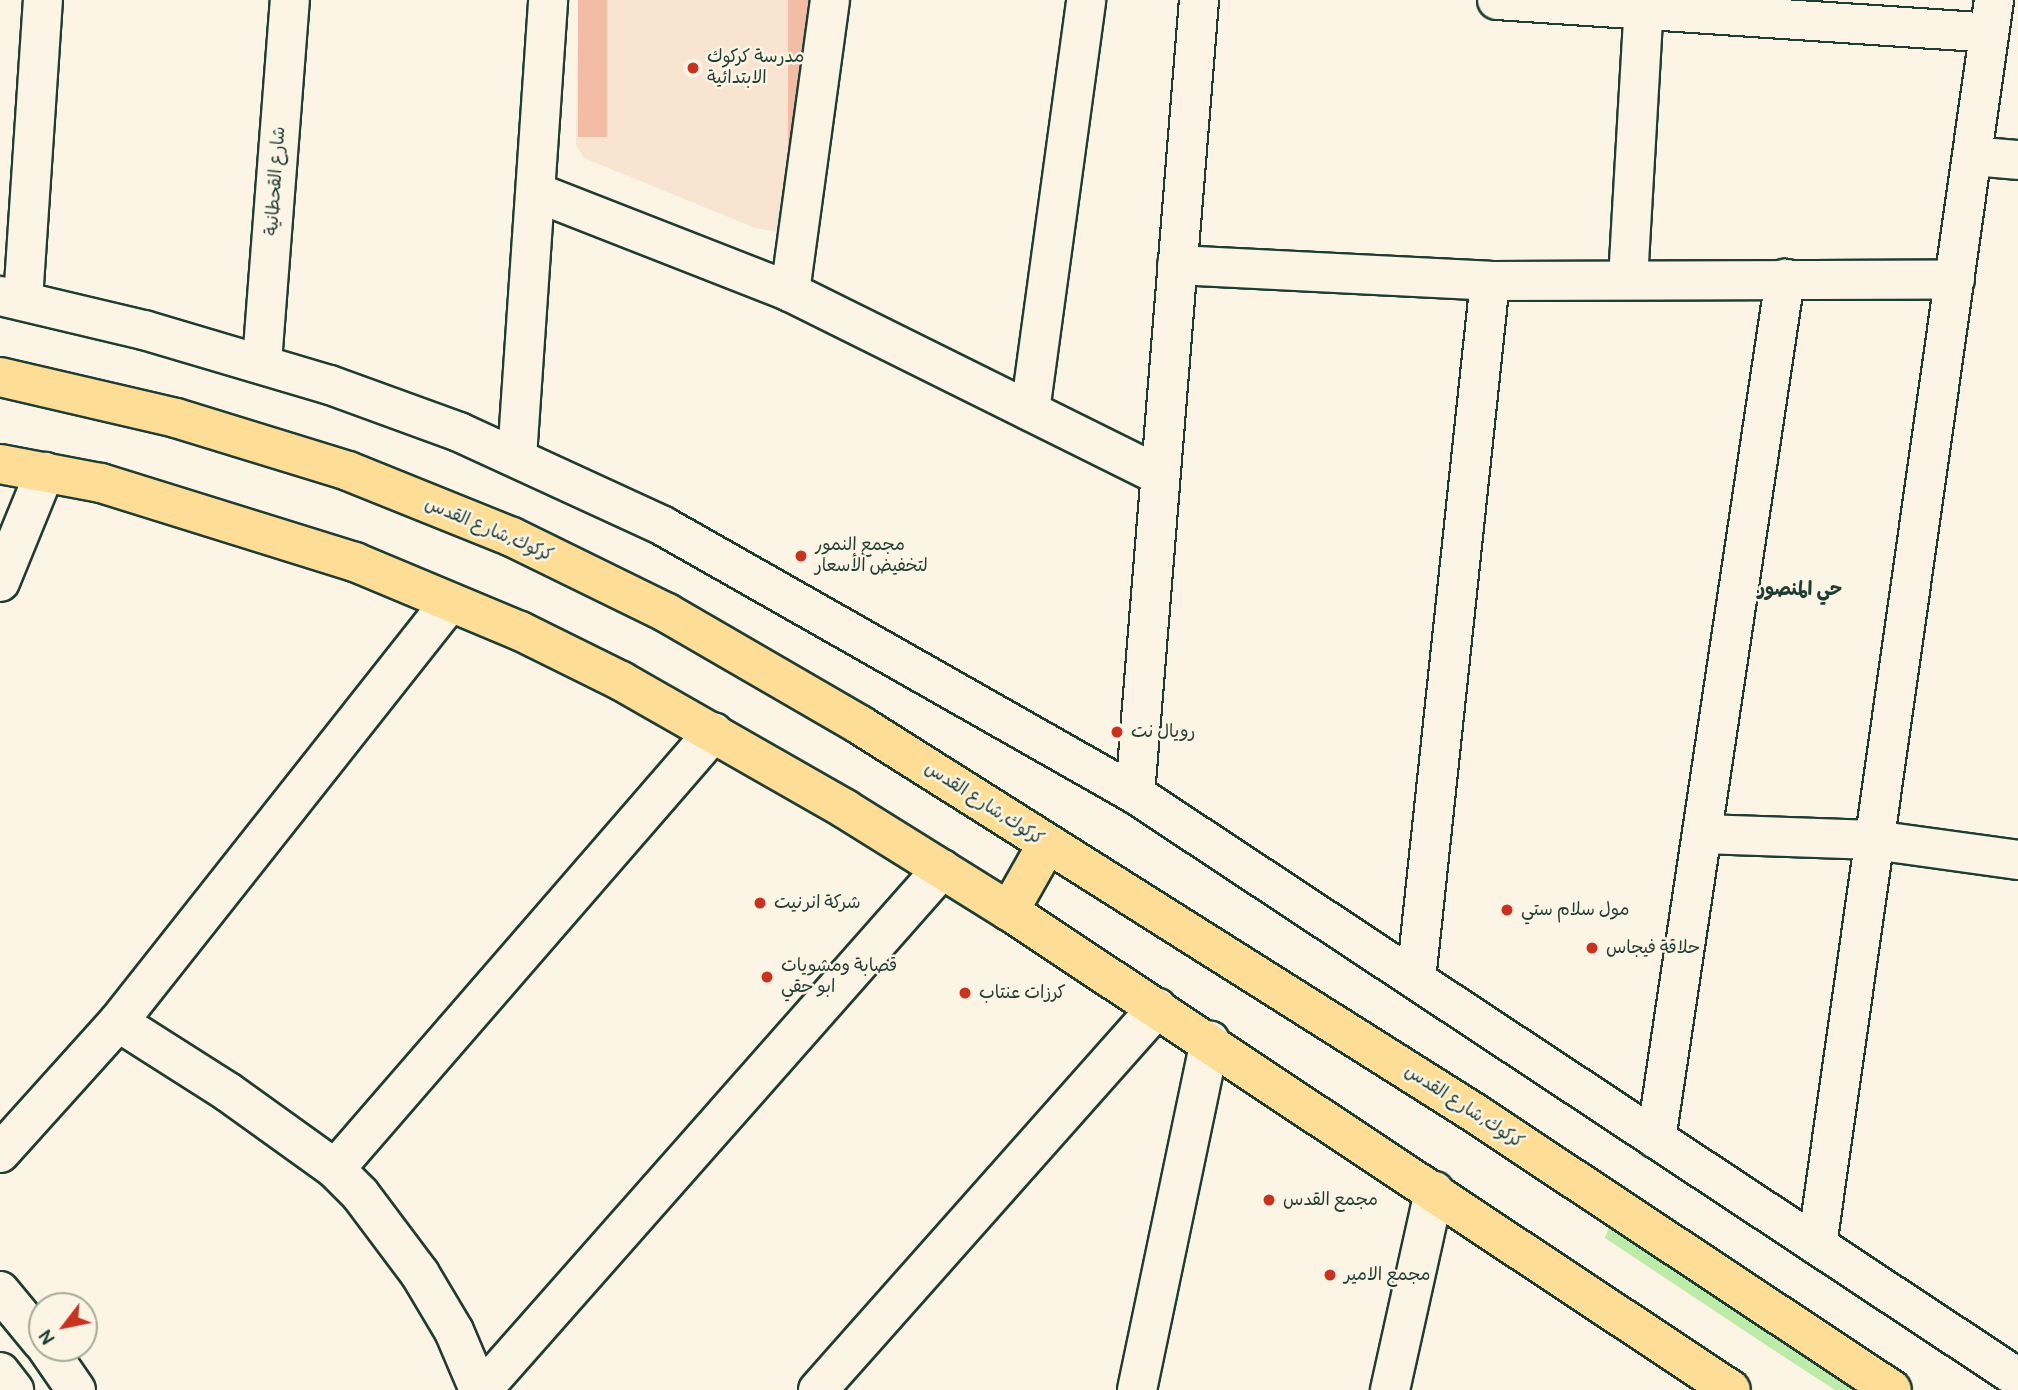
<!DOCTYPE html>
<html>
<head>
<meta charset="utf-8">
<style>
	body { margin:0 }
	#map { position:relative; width:2018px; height:1390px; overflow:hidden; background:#fcf5e5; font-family:Pangolin,"Playpen Sans Arabic",sans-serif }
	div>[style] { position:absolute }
	.built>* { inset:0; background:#f9e4d2 }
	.green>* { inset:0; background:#bdeba9 }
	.building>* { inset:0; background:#f2bca5; transform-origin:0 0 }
	.roads { filter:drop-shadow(2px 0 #1f3d34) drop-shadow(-2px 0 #1f3d34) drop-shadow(0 2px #1f3d34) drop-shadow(0 -2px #1f3d34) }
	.street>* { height:38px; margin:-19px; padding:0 19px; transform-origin:19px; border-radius:19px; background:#fcf5e5 }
	.secondary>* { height:38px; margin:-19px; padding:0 19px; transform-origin:19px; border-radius:19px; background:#fcf5e5 }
	.primary>* { height:38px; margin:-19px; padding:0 19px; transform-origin:19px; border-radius:19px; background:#fedd96 }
	.dots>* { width:19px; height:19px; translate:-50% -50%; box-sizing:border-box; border:4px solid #fcf5e5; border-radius:50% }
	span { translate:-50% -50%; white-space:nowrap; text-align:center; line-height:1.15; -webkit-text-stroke:5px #fcf5e5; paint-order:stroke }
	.poi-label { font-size:18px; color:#1f3d34 }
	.left { translate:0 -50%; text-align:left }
	.street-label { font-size:18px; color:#1f3d34 }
	.neighbourhood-label { font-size:19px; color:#1f3d34; font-weight:700 }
	.north { position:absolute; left:28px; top:1292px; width:70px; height:70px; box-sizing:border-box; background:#fcf5e5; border:2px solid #a4ab9e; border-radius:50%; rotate:238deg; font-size:19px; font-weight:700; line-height:28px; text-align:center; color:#1f3d34 }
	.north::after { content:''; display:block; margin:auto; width:24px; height:32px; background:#c8321e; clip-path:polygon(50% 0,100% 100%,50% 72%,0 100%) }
</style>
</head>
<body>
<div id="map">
	<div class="built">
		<div style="clip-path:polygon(578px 0,818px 0,785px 233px,755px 228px,584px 158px,576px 145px)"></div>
	</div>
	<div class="green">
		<div style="clip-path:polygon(1611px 1222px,1868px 1390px,1835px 1390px,1772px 1349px,1605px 1238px)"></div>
	</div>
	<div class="building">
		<div style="left:578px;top:0;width:29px;height:137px"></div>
		<div style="left:788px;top:0;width:30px;height:230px"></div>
	</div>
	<div class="roads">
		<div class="street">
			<div style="left:1497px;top:0;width:493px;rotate:3.8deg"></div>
			<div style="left:1972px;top:156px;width:46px;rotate:5deg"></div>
			<div style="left:538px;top:193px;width:271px;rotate:21.4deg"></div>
			<div style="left:790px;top:292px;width:412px;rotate:26.4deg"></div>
			<div style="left:1177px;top:265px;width:313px;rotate:2.9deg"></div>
			<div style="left:1490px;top:281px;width:465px;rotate:-0.2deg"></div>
			<div style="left:1628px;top:280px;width:280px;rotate:-86.7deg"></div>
			<div style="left:790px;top:292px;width:295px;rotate:-82.2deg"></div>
			<div style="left:23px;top:300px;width:301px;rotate:-86.2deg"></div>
			<div style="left:262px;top:362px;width:363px;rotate:-85.6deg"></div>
			<div style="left:1030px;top:411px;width:415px;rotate:-82.2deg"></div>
			<div style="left:517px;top:457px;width:458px;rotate:-86.1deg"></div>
			<div style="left:0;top:582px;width:119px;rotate:-67.8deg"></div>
			<div style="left:1135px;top:794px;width:797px;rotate:-85.39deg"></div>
			<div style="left:1703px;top:834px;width:171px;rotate:2deg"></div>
			<div style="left:1874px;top:840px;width:145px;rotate:7.9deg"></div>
			<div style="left:1416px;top:979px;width:702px;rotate:-83.95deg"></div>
			<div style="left:118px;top:1022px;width:130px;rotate:32.5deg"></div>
			<div style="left:228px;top:1092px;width:132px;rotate:35.7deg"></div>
			<div style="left:335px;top:1169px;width:35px;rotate:45deg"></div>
			<div style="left:360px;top:1194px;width:100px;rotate:53.1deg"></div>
			<div style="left:420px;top:1274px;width:66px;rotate:59.2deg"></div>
			<div style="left:454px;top:1331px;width:64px;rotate:67deg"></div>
			<div style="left:1656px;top:1139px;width:870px;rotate:-81.47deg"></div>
			<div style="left:0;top:1153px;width:176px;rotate:-48deg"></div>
			<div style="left:118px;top:1022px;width:535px;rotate:-51.67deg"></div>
			<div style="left:335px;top:1169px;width:578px;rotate:-49.07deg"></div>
			<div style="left:1817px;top:1245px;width:1258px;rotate:-81.91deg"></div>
			<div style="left:482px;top:1390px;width:695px;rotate:-48.56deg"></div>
			<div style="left:818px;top:1390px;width:511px;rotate:-48.41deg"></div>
			<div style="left:1137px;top:1390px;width:357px;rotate:-78.2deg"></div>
			<div style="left:1390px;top:1390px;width:204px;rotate:-77.5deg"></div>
		</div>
		<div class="secondary">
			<div style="left:0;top:296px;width:148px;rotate:13.3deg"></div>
			<div style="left:144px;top:330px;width:194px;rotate:16.5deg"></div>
			<div style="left:330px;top:385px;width:137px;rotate:20deg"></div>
			<div style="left:459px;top:432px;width:225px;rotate:24.7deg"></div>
			<div style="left:663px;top:526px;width:543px;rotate:29.59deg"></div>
			<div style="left:1135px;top:794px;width:1059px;rotate:33.48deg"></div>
			<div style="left:0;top:1291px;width:66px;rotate:50.5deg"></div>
			<div style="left:47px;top:1348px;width:51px;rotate:55.4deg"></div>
			<div style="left:0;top:1372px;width:23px;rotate:52deg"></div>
		</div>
		<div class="primary">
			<div style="left:0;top:377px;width:181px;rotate:13.1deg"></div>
			<div style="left:176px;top:418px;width:180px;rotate:17.1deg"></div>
			<div style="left:348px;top:471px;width:177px;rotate:21.9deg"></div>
			<div style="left:512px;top:537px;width:173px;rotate:26.1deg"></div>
			<div style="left:667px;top:613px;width:223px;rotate:30.1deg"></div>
			<div style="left:860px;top:725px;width:721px;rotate:32.26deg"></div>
			<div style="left:1470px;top:1110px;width:506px;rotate:33.56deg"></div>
			<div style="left:0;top:464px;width:103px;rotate:10.7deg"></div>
			<div style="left:101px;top:483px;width:266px;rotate:17.3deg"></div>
			<div style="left:355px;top:562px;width:179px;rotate:22.7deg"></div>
			<div style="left:520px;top:631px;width:113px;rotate:26.3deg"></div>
			<div style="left:621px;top:681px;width:258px;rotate:29.7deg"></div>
			<div style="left:845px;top:809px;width:193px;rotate:31.9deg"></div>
			<div style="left:1009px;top:911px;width:866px;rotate:33.56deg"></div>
			<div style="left:1009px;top:911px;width:77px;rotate:-60.4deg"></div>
		</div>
	</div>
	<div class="dots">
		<div style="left:693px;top:68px;background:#c8321e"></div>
		<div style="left:801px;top:556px;background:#c8321e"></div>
		<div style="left:1117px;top:732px;background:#c8321e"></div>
		<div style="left:760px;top:903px;background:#c8321e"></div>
		<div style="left:1507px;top:910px;background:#c8321e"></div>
		<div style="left:1592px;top:948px;background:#c8321e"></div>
		<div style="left:767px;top:977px;background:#c8321e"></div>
		<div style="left:965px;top:993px;background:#c8321e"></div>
		<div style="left:1269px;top:1200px;background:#c8321e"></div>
		<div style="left:1330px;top:1275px;background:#c8321e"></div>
	</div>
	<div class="poi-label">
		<span class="left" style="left:707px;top:68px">مدرسة كركوك<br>الابتدائية</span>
		<span class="left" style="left:815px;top:556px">مجمع النمور<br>لتخفيض الأسعار</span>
		<span class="left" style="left:1131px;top:732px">رويال نت</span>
		<span class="left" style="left:774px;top:903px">شركة انرنيت</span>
		<span class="left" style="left:1521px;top:910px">مول سلام ستي</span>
		<span class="left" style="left:1606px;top:948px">حلاقة فيجاس</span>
		<span class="left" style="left:781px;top:977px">قصابة ومشويات<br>ابو حقي</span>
		<span class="left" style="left:979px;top:993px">كرزات عنتاب</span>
		<span class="left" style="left:1283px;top:1200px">مجمع القدس</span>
		<span class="left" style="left:1344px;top:1275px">مجمع الامير</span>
	</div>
	<div class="street-label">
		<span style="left:276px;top:181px;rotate:-86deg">شارع القحطانية</span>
		<span style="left:489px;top:530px;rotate:23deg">كركوك,شارع القدس</span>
		<span style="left:984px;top:804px;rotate:33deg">كركوك,شارع القدس</span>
		<span style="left:1464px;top:1107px;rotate:33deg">كركوك,شارع القدس</span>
	</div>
	<div class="neighbourhood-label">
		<span style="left:1800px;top:590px">حي المنصور</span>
	</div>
	<div class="north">N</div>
</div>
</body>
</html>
